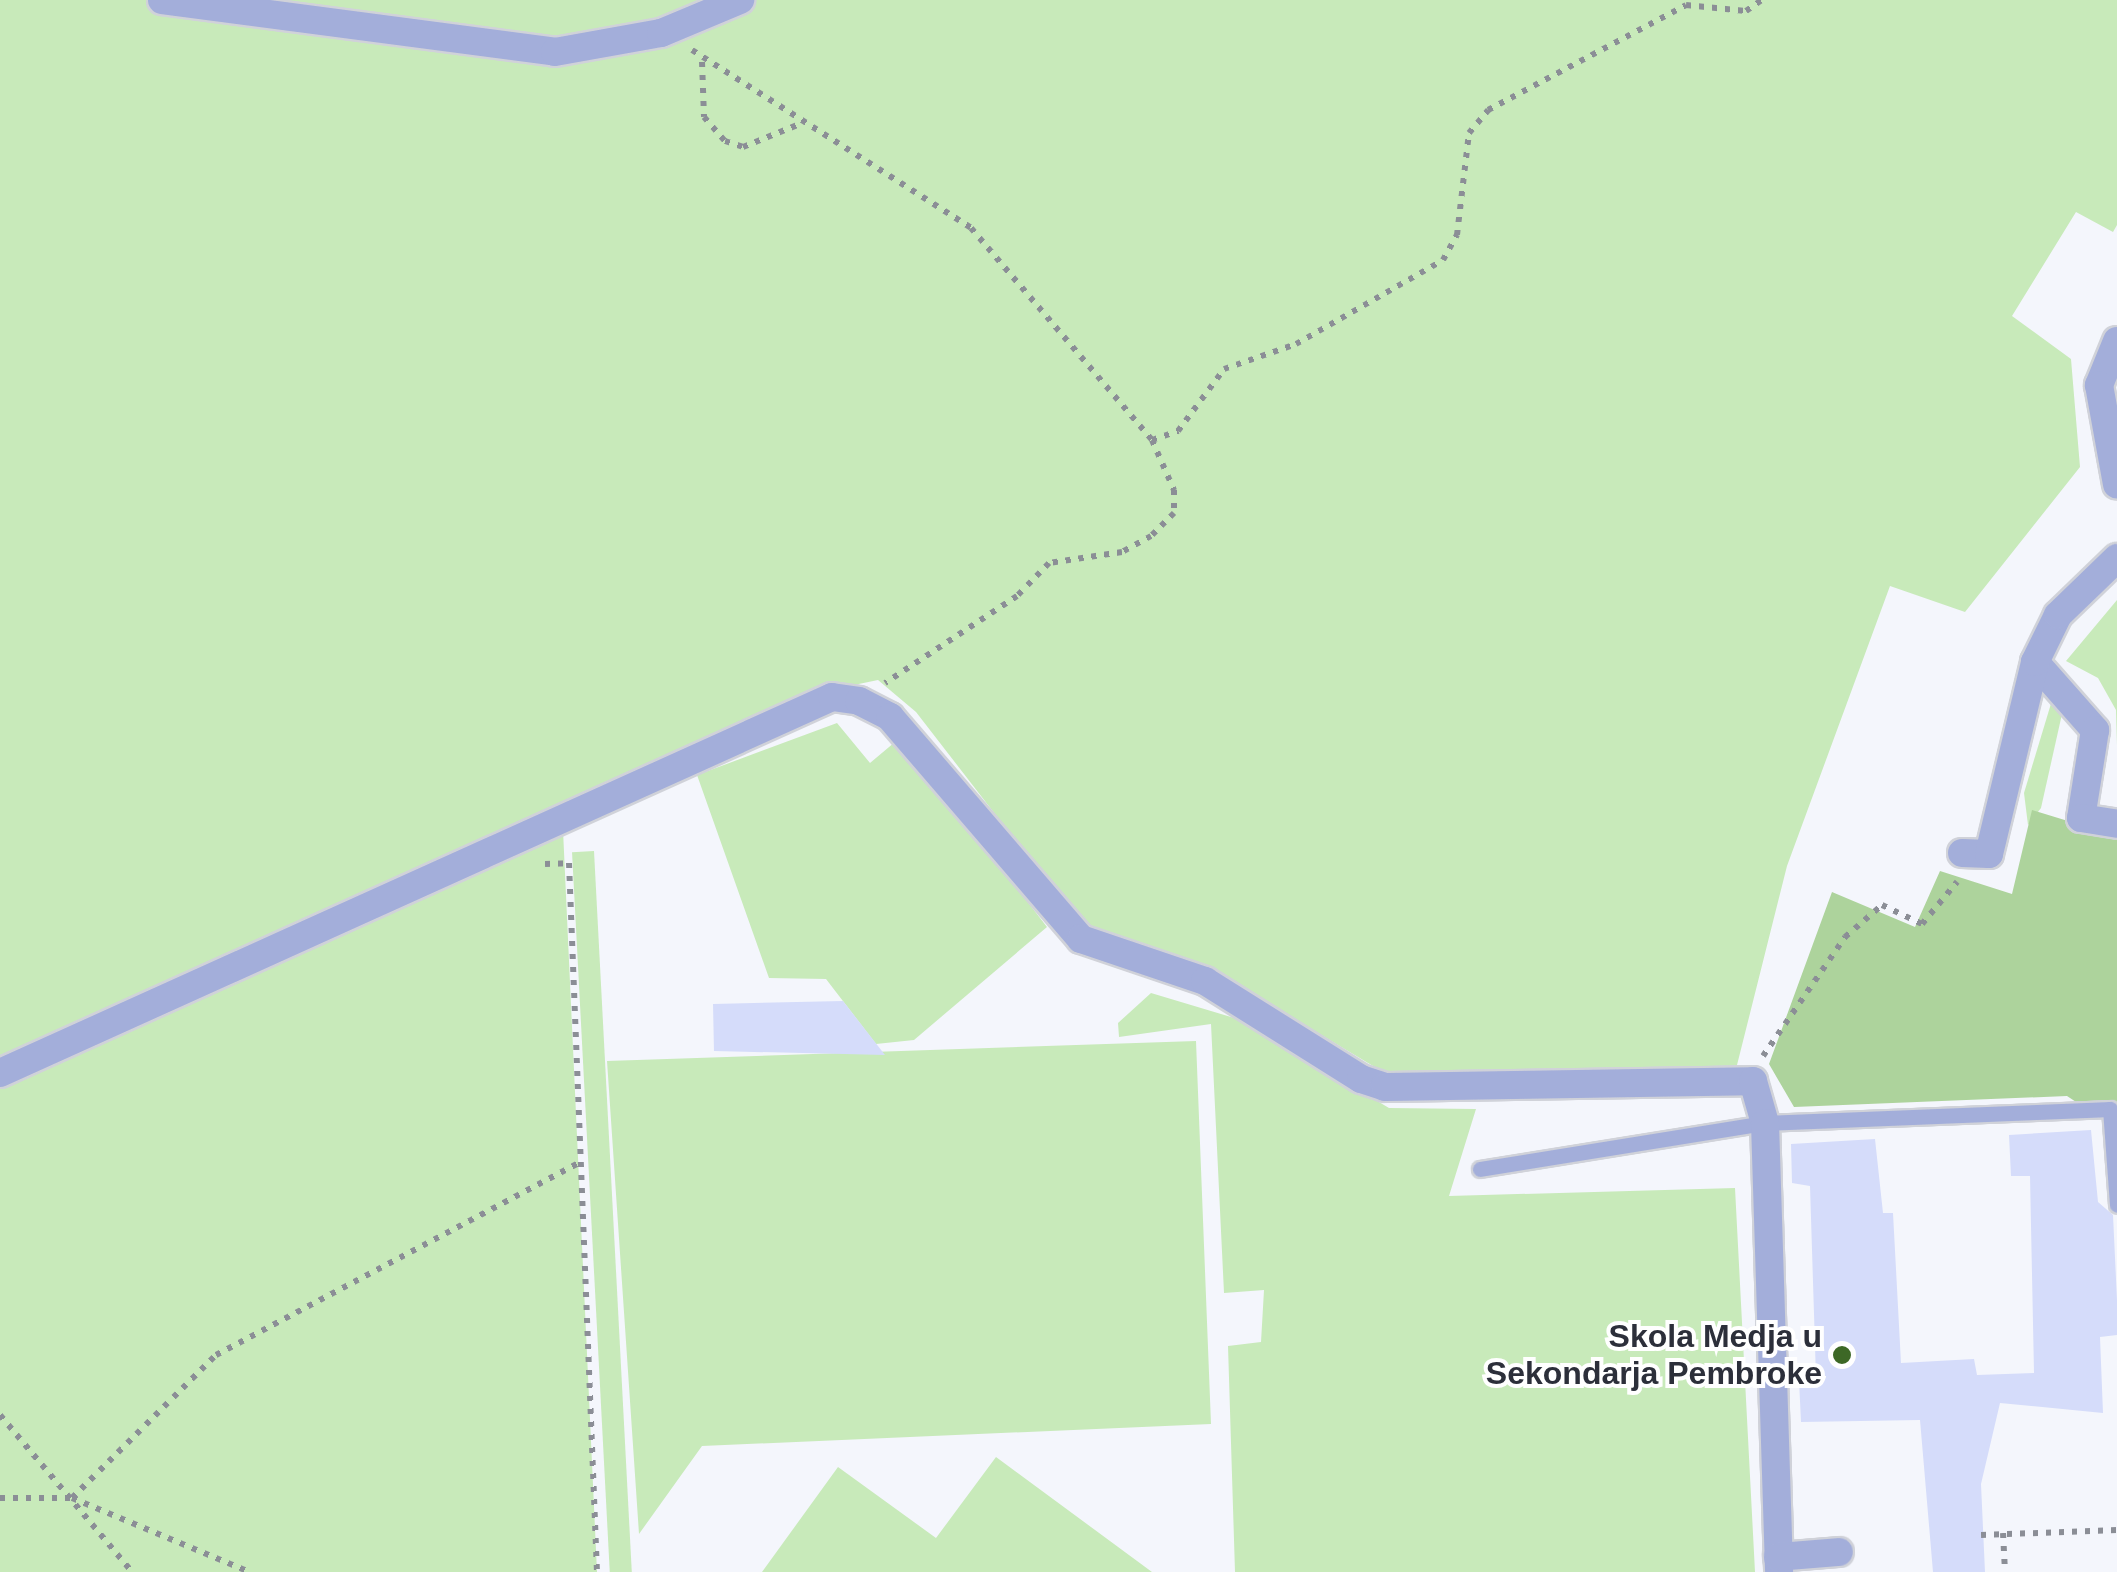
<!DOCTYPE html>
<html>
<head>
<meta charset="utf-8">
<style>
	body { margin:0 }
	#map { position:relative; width:2117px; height:1572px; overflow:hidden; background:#f4f6fc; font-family:Helvetica,sans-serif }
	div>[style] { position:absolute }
	.green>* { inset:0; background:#c8eaba; transform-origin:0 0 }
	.forest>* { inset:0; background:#add39c }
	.building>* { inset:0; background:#d5dcfa }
	.path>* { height:6px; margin-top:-3px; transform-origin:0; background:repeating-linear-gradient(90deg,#8b8e96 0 5px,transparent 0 13px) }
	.roads { filter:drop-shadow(2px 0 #d0d2d9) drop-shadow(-2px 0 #d0d2d9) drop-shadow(0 2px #d0d2d9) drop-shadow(0 -2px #d0d2d9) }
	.service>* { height:15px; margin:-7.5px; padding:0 7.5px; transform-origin:7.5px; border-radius:7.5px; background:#a3aeda }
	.minor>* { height:28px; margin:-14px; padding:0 14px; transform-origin:14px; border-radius:14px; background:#a3aeda }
	.dots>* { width:28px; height:28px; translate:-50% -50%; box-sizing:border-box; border:5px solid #fff; border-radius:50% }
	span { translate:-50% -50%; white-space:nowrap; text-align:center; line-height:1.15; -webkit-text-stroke:8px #fff; paint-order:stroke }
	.poi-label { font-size:32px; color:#2c2f3a; font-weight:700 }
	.right { translate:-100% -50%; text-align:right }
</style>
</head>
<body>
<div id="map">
	<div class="green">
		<div style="clip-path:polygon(0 0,2117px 0,2117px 225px,2113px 232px,2076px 212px,2012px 316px,2071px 359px,2080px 467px,1965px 612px,1890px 586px,1787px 866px,1736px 1069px,1398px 1081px,1238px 985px,1113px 943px,1067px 907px,916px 712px,878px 680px,825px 691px,562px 808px,597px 1572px,0 1572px)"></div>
		<div style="clip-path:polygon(2117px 600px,2117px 746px,2116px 710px,2098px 678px,2066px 661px)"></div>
		<div style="clip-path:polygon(2053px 697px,2064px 705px,2041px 808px,2028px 825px,2024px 793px)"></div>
		<div style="clip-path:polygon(837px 723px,870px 763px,895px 742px,915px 756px,1047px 927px,914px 1040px,876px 1044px,826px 979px,769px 978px,697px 775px)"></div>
		<div style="left:594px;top:851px;width:722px;height:22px;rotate:87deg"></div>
		<div style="clip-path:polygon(1151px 993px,1241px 1020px,1389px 1108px,1476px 1109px,1449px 1196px,1735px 1188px,1755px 1572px,1235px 1572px,1228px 1346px,1261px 1342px,1264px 1290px,1224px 1293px,1211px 1024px,1119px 1037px,1118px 1023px)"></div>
		<div style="clip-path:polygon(1196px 1041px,1211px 1424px,702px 1446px,639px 1534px,607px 1061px)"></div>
		<div style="clip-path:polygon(996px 1457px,1152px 1572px,762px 1572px,838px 1467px,936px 1538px)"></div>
	</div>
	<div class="forest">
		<div style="clip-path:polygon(2032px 810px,2117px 836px,2117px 1129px,2067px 1096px,1794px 1107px,1769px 1064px,1832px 892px,1915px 927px,1940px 871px,2012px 894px)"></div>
	</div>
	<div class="building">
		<div style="clip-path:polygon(843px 1001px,885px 1055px,714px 1051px,713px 1004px)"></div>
		<div style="clip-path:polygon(2091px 1130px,2098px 1202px,2113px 1215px,2117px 1300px,2117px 1335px,2100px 1337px,2103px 1413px,2000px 1403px,1981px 1484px,1985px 1572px,1933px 1572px,1920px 1420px,1801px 1422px,1799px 1380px,1816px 1378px,1810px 1186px,1792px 1183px,1791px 1144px,1875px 1139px,1883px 1213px,1893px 1213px,1901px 1363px,1974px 1359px,1977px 1375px,2034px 1373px,2030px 1176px,2011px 1176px,2009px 1135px)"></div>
	</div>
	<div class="path">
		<div style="left:692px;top:50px;width:331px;rotate:32.5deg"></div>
		<div style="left:971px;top:228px;width:279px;rotate:49.5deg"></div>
		<div style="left:1152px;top:440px;width:55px;rotate:66.3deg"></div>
		<div style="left:1174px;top:490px;width:23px;rotate:90deg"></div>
		<div style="left:1174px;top:513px;width:33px;rotate:135deg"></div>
		<div style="left:1151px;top:536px;width:33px;rotate:151deg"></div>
		<div style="left:1122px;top:552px;width:74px;rotate:171.4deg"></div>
		<div style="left:1049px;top:563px;width:46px;rotate:134.1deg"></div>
		<div style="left:1017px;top:596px;width:158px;rotate:146.6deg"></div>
		<div style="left:702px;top:62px;width:55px;rotate:87.9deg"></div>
		<div style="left:704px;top:117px;width:32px;rotate:49deg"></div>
		<div style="left:725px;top:141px;width:19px;rotate:18deg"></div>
		<div style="left:743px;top:147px;width:61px;rotate:-22deg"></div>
		<div style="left:1152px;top:440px;width:28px;rotate:-19deg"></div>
		<div style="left:1178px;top:431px;width:77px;rotate:-53.4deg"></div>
		<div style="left:1224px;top:369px;width:76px;rotate:-19.1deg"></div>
		<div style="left:1296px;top:344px;width:169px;rotate:-29.7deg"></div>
		<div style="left:1443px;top:260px;width:29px;rotate:-61deg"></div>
		<div style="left:1457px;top:235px;width:103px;rotate:-83.3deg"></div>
		<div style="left:1469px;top:133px;width:30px;rotate:-50deg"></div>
		<div style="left:1488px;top:110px;width:224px;rotate:-27.9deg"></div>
		<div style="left:1686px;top:5px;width:60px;rotate:5.7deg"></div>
		<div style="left:1746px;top:11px;width:19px;rotate:-35deg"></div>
		<div style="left:545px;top:864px;width:24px;rotate:-2deg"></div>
		<div style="left:569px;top:863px;width:710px;rotate:87.74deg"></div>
		<div style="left:1763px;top:1056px;width:145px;rotate:-55.4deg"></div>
		<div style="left:1845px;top:937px;width:49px;rotate:-40.9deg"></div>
		<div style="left:1882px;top:905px;width:44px;rotate:25.4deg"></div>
		<div style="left:1922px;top:924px;width:55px;rotate:-50.2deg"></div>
		<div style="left:0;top:1415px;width:205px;rotate:49.9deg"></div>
		<div style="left:0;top:1498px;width:72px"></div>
		<div style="left:72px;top:1498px;width:193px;rotate:22.6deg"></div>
		<div style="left:72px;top:1498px;width:203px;rotate:-44.8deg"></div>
		<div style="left:216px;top:1355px;width:413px;rotate:-27.9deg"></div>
		<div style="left:2003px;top:1533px;width:39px;rotate:87deg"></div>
		<div style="left:1981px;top:1535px;width:136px;rotate:-2.1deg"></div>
	</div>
	<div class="roads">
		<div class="service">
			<div style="left:1480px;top:1169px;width:289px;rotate:-9.2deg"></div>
			<div style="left:1765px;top:1123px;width:345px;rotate:-2.3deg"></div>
			<div style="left:2110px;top:1109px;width:96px;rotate:85.8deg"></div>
		</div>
		<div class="minor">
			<div style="left:162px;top:0;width:396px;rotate:7.5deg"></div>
			<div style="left:555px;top:52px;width:108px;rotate:-10.2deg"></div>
			<div style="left:661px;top:33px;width:86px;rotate:-22.7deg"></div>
			<div style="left:2117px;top:341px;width:48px;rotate:112.2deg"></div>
			<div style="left:2099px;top:385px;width:101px;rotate:79.7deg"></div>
			<div style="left:2035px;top:662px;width:91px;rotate:48.6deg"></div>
			<div style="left:2095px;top:730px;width:89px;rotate:99deg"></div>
			<div style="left:2081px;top:818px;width:36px;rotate:9deg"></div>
			<div style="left:1962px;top:853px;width:27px;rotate:2deg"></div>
			<div style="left:1989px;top:854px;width:197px;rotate:-76.5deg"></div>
			<div style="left:2035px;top:662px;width:52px;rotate:-63.9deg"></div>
			<div style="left:2058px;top:615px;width:82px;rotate:-44deg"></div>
			<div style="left:0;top:1073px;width:913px;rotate:-24.32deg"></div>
			<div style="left:832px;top:697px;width:27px;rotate:8deg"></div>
			<div style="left:859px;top:701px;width:35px;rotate:27deg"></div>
			<div style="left:890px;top:717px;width:293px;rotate:49.3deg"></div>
			<div style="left:1081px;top:939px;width:131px;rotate:18.7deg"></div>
			<div style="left:1205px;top:981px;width:184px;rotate:32.1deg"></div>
			<div style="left:1361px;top:1079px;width:25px;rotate:18deg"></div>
			<div style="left:1385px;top:1087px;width:368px;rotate:-0.9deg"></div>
			<div style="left:1753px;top:1081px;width:44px;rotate:74.1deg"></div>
			<div style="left:1765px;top:1123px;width:449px;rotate:88.2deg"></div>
			<div style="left:1778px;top:1557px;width:61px;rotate:-4.7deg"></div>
		</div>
	</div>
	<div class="dots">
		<div style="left:1842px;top:1355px;background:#3d6826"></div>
	</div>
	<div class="poi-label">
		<span class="right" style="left:1822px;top:1355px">Skola Medja u<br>Sekondarja Pembroke</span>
	</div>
</div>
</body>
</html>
